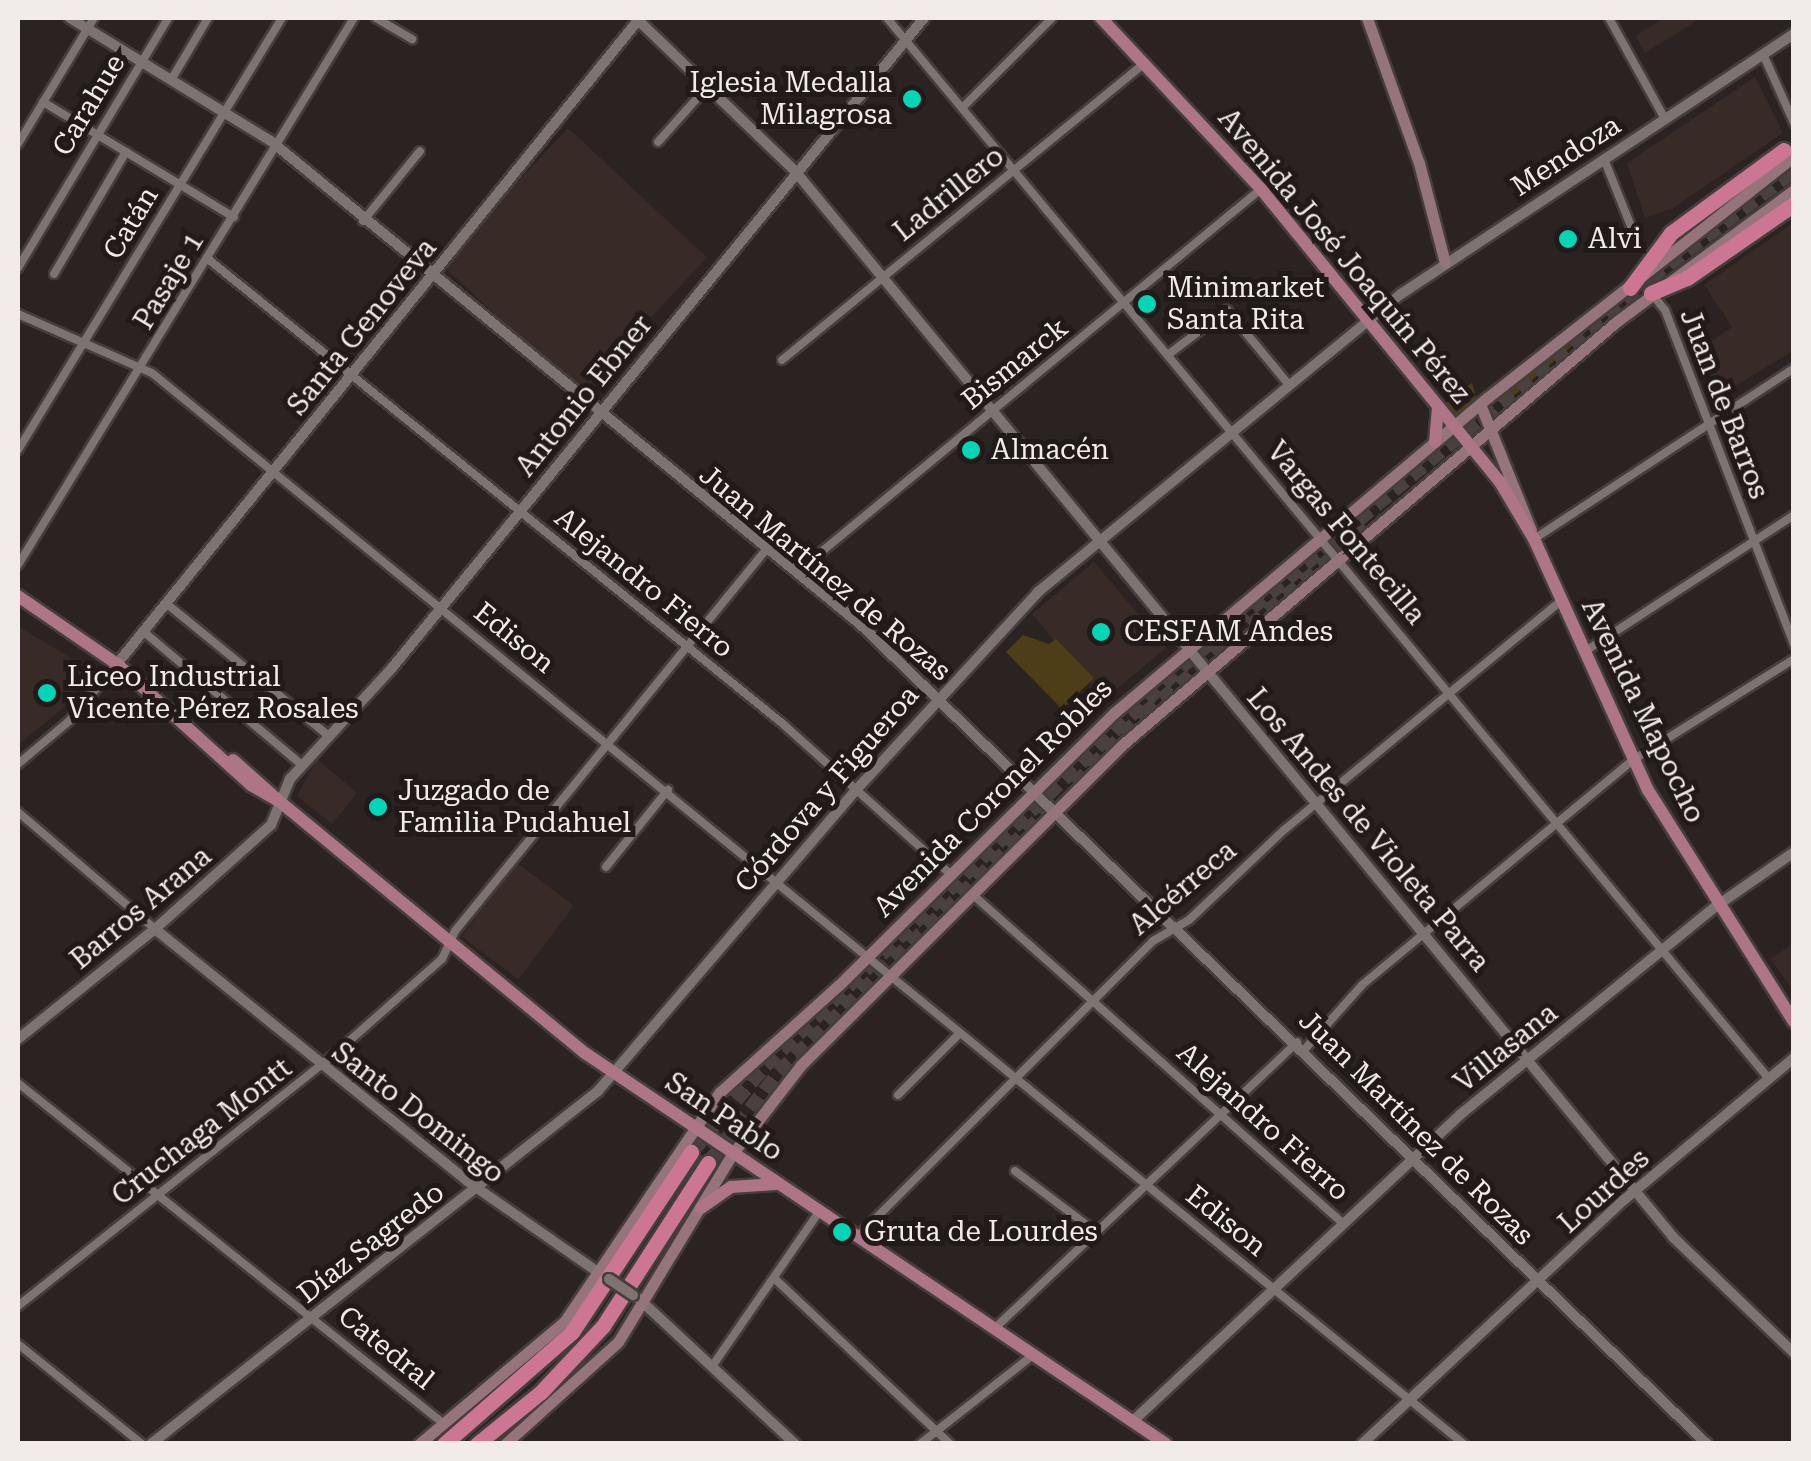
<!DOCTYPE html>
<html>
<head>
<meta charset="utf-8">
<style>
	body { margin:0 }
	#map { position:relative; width:1811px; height:1461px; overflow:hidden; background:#2b2322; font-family:"Roboto Serif",serif }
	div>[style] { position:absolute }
	.built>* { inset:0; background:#382a27; transform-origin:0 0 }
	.green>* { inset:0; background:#4d3e17 }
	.motorway-tunnel>* { height:15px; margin-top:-7.5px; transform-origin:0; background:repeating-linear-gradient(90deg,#494140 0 15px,transparent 0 23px) }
	.roads { filter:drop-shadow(2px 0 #453e3c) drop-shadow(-2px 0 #453e3c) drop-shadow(0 2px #453e3c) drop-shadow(0 -2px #453e3c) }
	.minor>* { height:8px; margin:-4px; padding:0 4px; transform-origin:4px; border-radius:4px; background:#7d7371 }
	.tertiary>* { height:10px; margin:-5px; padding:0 5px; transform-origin:5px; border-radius:5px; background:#7d7371 }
	.secondary>* { height:11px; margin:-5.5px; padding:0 5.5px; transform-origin:5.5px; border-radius:5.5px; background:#95747c }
	.primary>* { height:12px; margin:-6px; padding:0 6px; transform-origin:6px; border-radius:6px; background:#ad7586 }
	.motorway>* { height:15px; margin:-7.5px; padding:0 7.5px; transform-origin:7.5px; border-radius:7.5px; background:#cd7694 }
	.bridges { filter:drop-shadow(2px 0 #453e3c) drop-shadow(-2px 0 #453e3c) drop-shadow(0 2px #453e3c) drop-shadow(0 -2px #453e3c) }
	.tertiary-bridge>* { height:10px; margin:-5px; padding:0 5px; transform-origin:5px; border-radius:5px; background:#7d7371 }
	.dots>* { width:28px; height:28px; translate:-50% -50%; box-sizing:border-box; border:5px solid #221a19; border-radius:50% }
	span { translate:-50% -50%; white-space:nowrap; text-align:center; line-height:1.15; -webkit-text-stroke:10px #221a19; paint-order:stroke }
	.poi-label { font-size:28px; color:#f1ebea }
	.right { translate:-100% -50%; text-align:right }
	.left { translate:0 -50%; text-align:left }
	.street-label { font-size:28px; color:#f1ebea }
	.frame { position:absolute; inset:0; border:20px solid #f1ebea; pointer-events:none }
</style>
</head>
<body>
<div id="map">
	<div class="built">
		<div style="clip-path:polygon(1664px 18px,1701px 18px,1645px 53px,1635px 36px)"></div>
		<div style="clip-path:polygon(1755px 77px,1783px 133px,1673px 208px,1645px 218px,1627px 163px)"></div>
		<div style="left:568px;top:128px;width:190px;height:186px;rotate:43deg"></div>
		<div style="clip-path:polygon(1793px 223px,1793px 351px,1713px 399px,1696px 352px,1732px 327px,1704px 285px)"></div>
		<div style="left:1094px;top:562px;width:112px;height:81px;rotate:50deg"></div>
		<div style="clip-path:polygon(18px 626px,91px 670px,62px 709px,18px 745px)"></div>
		<div style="clip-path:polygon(317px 759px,357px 793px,332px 824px,297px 796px)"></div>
		<div style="left:517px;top:863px;width:71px;height:92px;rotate:37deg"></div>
		<div style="clip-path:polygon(1793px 944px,1793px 991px,1771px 959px)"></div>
	</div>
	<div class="green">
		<div style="clip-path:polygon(1587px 333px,1510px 399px,1505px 392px,1536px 368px)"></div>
		<div style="clip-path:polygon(1472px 383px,1477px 401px,1456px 418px,1443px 403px)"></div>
		<div style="clip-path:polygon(1023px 635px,1049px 644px,1056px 639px,1094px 678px,1062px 709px,1006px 652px)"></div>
	</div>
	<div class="motorway-tunnel">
		<div style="left:1075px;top:784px;width:98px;rotate:-45.4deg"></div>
		<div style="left:1144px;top:714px;width:299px;rotate:-39.7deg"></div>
		<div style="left:691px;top:1152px;width:114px;rotate:-49.6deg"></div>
		<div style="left:765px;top:1065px;width:576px;rotate:-43.81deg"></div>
		<div style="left:1181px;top:666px;width:609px;rotate:-39.67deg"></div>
		<div style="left:1650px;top:277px;width:179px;rotate:-36.6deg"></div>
		<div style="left:708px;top:1163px;width:115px;rotate:-52deg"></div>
		<div style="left:779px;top:1072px;width:390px;rotate:-44.2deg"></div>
	</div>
	<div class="roads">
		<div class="minor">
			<div style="left:376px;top:18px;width:42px;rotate:30.3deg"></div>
			<div style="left:887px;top:18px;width:1380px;rotate:50.26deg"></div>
			<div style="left:1609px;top:18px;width:115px;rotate:61deg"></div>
			<div style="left:1763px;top:54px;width:76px;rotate:65.8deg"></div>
			<div style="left:171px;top:80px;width:72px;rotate:-59.2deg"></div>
			<div style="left:43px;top:102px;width:223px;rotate:31.1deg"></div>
			<div style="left:964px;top:106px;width:124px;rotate:-45deg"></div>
			<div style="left:658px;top:142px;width:75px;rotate:-48.2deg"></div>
			<div style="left:18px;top:144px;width:147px;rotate:-58.9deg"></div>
			<div style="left:1604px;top:159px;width:94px;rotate:68.1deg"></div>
			<div style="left:363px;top:221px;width:90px;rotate:-50.8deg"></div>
			<div style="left:208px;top:259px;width:739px;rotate:38.96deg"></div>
			<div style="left:783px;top:724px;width:224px;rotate:41.9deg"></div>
			<div style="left:18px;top:268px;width:292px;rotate:-59deg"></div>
			<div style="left:54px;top:274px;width:142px;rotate:-59.5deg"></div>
			<div style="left:1651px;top:293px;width:22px;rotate:51deg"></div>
			<div style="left:1665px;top:310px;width:359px;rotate:68.9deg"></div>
			<div style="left:18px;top:314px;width:146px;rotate:23.8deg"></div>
			<div style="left:152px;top:373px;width:1694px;rotate:39.23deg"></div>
			<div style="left:1169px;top:354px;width:73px;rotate:-37.2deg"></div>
			<div style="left:1227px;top:310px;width:97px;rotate:50.4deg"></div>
			<div style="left:782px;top:360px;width:469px;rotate:-39.3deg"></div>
			<div style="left:18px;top:450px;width:506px;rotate:-58.57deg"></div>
			<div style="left:1534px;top:539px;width:311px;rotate:-33.3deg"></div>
			<div style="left:18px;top:565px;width:642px;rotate:-58.44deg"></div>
			<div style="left:797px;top:572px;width:602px;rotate:-39.54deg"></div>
			<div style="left:167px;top:604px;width:209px;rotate:39.2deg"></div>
			<div style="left:144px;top:632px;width:207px;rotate:40.1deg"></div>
			<div style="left:1584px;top:652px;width:251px;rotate:-33.1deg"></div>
			<div style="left:18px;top:764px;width:67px;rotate:-40.1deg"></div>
			<div style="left:69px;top:721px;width:75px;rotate:-49.9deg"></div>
			<div style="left:18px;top:812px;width:180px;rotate:40.5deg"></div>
			<div style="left:606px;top:867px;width:99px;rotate:-51.2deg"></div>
			<div style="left:972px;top:894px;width:497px;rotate:41.6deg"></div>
			<div style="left:1305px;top:1049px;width:86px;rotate:-48.3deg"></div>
			<div style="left:1362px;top:985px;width:352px;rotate:-39.7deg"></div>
			<div style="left:1633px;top:760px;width:190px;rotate:-32.1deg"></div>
			<div style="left:18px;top:1083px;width:546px;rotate:38.68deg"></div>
			<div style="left:898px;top:1095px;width:86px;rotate:-45deg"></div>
			<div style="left:1015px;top:1171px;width:101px;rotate:37deg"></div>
			<div style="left:857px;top:1237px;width:419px;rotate:-45deg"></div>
			<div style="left:1153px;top:941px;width:42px;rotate:-30.3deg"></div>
			<div style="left:1189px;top:920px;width:131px;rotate:-43.5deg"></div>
			<div style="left:1284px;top:830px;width:361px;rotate:-39.6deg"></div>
			<div style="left:774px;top:1278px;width:242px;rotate:43.3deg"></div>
			<div style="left:18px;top:1306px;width:399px;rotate:-38.5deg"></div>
			<div style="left:330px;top:1058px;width:149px;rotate:-41.5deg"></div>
			<div style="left:442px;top:959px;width:31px;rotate:-65deg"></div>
			<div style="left:455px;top:931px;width:494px;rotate:-50.8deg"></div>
			<div style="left:995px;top:1328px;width:416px;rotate:-43.4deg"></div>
			<div style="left:18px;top:1344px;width:159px;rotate:38.9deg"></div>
			<div style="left:713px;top:1365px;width:186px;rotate:-55.3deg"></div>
			<div style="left:920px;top:1444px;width:144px;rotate:-38.2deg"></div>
		</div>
		<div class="tertiary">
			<div style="left:70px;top:18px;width:237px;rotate:31.5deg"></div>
			<div style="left:272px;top:142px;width:762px;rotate:39.35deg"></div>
			<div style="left:861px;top:625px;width:1177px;rotate:44.07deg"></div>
			<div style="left:636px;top:18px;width:221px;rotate:43.9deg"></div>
			<div style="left:795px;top:171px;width:1381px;rotate:50.52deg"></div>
			<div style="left:1673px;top:1237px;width:168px;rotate:43.8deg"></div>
			<div style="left:117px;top:664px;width:831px;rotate:-51.01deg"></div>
			<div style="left:155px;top:929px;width:401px;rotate:38.9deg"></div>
			<div style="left:467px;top:1181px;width:163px;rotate:34.8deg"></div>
			<div style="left:18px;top:1039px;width:176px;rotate:-38.8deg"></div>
			<div style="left:155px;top:929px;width:156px;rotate:-41.9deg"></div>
			<div style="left:271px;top:825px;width:50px;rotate:-67.6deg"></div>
			<div style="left:290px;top:779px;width:151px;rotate:-47.4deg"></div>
			<div style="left:392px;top:668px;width:840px;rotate:-50.7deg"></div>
			<div style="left:638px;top:1298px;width:214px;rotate:42.9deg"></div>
			<div style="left:1133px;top:1421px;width:449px;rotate:-43.1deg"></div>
			<div style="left:1461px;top:1114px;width:328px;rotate:-39.2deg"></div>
			<div style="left:1715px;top:907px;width:96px;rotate:-34.8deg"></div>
			<div style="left:151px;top:1444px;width:570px;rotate:-38.3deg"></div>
			<div style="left:598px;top:1091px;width:398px;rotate:-49.4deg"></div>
			<div style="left:857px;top:789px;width:268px;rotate:-47.4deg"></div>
			<div style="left:1038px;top:592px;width:470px;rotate:-39.4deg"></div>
			<div style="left:1401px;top:294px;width:471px;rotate:-33.5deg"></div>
			<div style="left:1362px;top:1444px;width:358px;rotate:-43deg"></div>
			<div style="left:1624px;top:1200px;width:222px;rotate:-39.9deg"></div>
		</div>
		<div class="secondary">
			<div style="left:1367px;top:18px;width:154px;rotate:70.3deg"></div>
			<div style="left:1419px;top:163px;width:103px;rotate:75.4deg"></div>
			<div style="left:1480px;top:404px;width:136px;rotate:68deg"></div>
			<div style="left:419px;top:1444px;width:189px;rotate:-40.1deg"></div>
			<div style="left:564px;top:1322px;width:278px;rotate:-55.9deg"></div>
			<div style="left:720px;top:1092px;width:160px;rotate:-42deg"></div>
			<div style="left:839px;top:985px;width:387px;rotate:-44.7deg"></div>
			<div style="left:1114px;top:713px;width:488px;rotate:-40.2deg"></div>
			<div style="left:1487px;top:398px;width:391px;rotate:-38.2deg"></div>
			<div style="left:505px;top:1444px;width:152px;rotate:-42.1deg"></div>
			<div style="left:618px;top:1342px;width:221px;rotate:-58.7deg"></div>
			<div style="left:733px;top:1153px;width:111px;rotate:-52.3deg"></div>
			<div style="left:801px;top:1065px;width:453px;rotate:-44.9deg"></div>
			<div style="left:1122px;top:745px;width:650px;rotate:-40.57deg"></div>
			<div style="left:1616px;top:322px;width:222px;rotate:-36.6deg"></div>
		</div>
		<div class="primary">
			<div style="left:1101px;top:18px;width:234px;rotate:46.9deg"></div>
			<div style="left:1261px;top:189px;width:378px;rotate:50.8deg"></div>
			<div style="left:1500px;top:482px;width:66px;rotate:59.2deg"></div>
			<div style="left:1534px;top:539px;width:276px;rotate:65.6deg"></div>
			<div style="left:1648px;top:790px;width:274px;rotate:57.8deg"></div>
			<div style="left:1435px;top:442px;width:34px;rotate:-85deg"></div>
			<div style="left:18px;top:596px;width:120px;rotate:34.5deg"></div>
			<div style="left:117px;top:664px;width:181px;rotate:42.1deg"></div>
			<div style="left:251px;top:785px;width:32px;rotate:30deg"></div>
			<div style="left:279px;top:801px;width:396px;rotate:39.5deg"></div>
			<div style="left:585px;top:1053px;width:700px;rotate:33.94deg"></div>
			<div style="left:233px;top:760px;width:59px;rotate:41.6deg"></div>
			<div style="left:701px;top:1208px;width:37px;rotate:-35deg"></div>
			<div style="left:731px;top:1187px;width:45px;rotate:-3.8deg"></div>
		</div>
		<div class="motorway">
			<div style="left:1630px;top:288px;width:69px;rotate:-53.3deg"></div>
			<div style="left:1671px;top:233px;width:140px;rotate:-36.3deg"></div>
			<div style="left:1651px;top:293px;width:39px;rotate:-23deg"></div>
			<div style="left:1687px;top:278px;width:130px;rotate:-34.7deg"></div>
			<div style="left:444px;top:1444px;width:170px;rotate:-41.2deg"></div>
			<div style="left:572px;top:1332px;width:216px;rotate:-56.5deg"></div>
			<div style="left:477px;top:1444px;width:82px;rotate:-39.1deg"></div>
			<div style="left:541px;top:1392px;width:91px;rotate:-46.8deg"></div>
			<div style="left:603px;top:1326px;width:194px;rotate:-57.2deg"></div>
		</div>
	</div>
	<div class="bridges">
		<div class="tertiary-bridge">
			<div style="left:609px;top:1279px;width:29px;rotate:34deg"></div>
		</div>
	</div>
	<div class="dots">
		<div style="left:912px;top:99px;background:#03d5b6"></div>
		<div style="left:1568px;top:239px;background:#03d5b6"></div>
		<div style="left:1147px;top:304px;background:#03d5b6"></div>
		<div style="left:971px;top:450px;background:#03d5b6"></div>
		<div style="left:1101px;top:632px;background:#03d5b6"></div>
		<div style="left:47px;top:693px;background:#03d5b6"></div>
		<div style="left:378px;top:807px;background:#03d5b6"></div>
		<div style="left:842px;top:1232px;background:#03d5b6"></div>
	</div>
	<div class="poi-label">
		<span class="right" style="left:892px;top:99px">Iglesia Medalla<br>Milagrosa</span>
		<span class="left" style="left:1588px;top:239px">Alvi</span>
		<span class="left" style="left:1167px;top:304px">Minimarket<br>Santa Rita</span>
		<span class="left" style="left:991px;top:450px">Almacén</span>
		<span class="left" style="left:1124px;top:632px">CESFAM Andes</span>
		<span class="left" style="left:67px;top:693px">Liceo Industrial<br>Vicente Pérez Rosales</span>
		<span class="left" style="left:398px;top:807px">Juzgado de<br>Familia Pudahuel</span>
		<span class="left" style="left:864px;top:1232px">Gruta de Lourdes</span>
	</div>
	<div class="street-label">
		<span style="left:89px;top:105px;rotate:-59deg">Carahue</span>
		<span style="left:1566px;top:156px;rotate:-33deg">Mendoza</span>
		<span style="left:949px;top:194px;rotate:-39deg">Ladrillero</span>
		<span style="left:131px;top:223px;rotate:-59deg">Catán</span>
		<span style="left:1344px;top:256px;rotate:50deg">Avenida José Joaquín Pérez</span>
		<span style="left:169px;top:281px;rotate:-59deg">Pasaje 1</span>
		<span style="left:362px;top:327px;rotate:-51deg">Santa Genoveva</span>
		<span style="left:1015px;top:364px;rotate:-39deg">Bismarck</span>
		<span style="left:584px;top:396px;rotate:-51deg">Antonio Ebner</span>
		<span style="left:1724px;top:404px;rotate:69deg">Juan de Barros</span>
		<span style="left:1346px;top:533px;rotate:50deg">Vargas Fontecilla</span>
		<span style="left:825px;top:573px;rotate:40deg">Juan Martínez de Rozas</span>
		<span style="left:644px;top:583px;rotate:39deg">Alejandro Fierro</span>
		<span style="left:514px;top:638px;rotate:39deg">Edison</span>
		<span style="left:1643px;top:711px;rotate:64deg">Avenida Mapocho</span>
		<span style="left:827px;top:789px;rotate:-49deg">Córdova y Figueroa</span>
		<span style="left:993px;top:798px;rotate:-45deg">Avenida Coronel Robles</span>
		<span style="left:1368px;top:830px;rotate:50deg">Los Andes de Violeta Parra</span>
		<span style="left:1183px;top:888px;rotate:-40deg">Alcérreca</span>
		<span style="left:141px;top:908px;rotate:-40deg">Barros Arana</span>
		<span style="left:1506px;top:1048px;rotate:-39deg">Villasana</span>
		<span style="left:418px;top:1113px;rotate:38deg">Santo Domingo</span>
		<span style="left:724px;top:1117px;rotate:34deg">San Pablo</span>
		<span style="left:1263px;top:1122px;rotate:42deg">Alejandro Fierro</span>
		<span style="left:1416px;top:1128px;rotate:45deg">Juan Martínez de Rozas</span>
		<span style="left:202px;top:1132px;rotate:-38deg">Cruchaga Montt</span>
		<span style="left:1604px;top:1191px;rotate:-42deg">Lourdes</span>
		<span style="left:1226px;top:1221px;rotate:39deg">Edison</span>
		<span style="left:371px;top:1243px;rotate:-38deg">Díaz Sagredo</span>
		<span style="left:386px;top:1348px;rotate:39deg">Catedral</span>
	</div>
	<div class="frame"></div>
</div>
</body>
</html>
